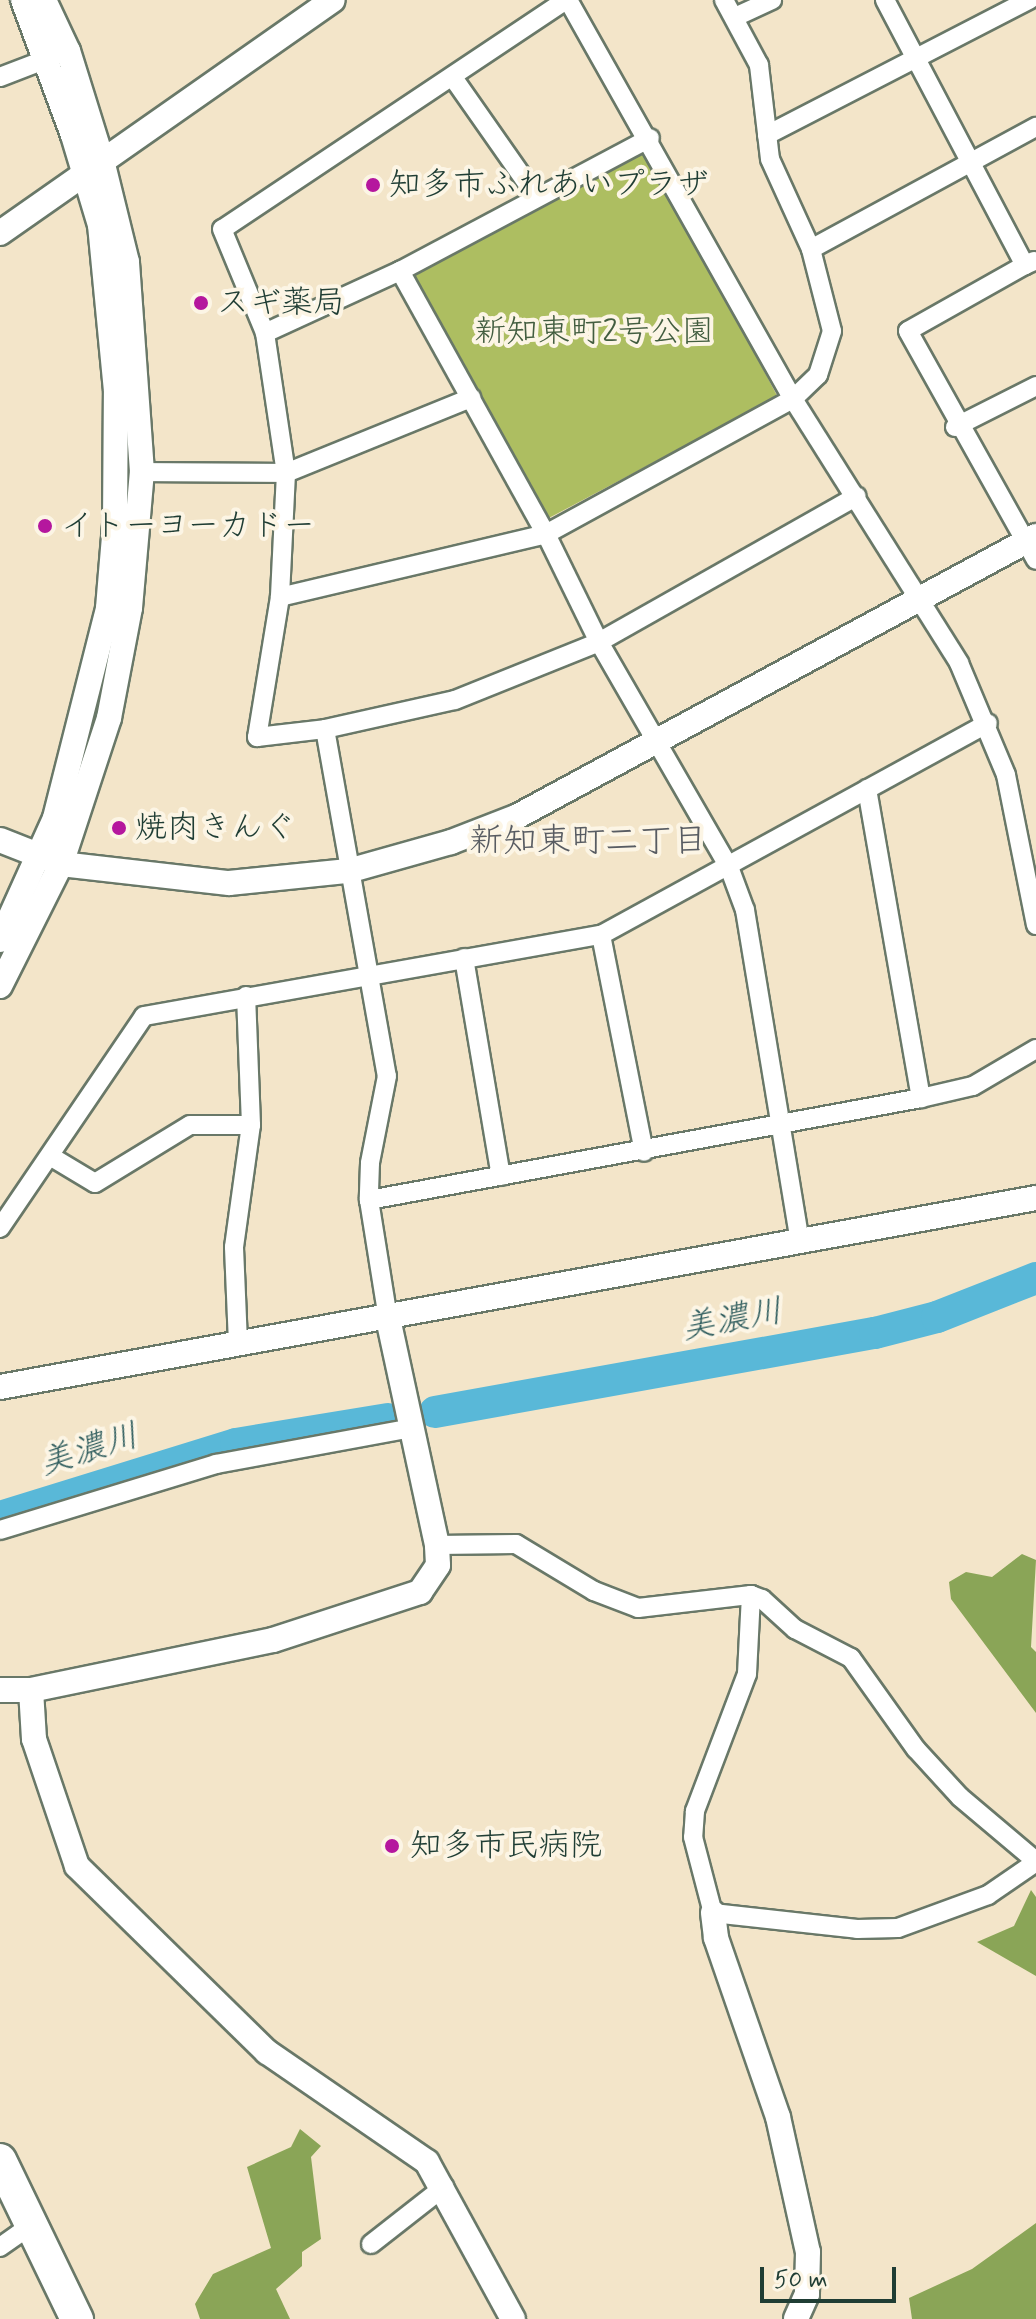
<!DOCTYPE html>
<html>
<head>
<meta charset="utf-8">
<style>
	body { margin:0 }
	#map { position:relative; width:1036px; height:2319px; overflow:hidden; background:#f3e5c9; font-family:Mynerve,"Klee One",sans-serif }
	div>[style] { position:absolute }
	.green>* { inset:0; background:#adbe61; transform-origin:0 0 }
	.forest>* { inset:0; background:#8aa557 }
	.river>* { height:32px; margin:-16px; padding:0 16px; transform-origin:16px; border-radius:16px; background:#59b8d8 }
	.roads { filter:drop-shadow(2px 0 #697868) drop-shadow(-2px 0 #697868) drop-shadow(0 2px #697868) drop-shadow(0 -2px #697868) }
	.minor>* { height:18px; margin:-9px; padding:0 9px; transform-origin:9px; border-radius:9px; background:#fff }
	.tertiary>* { height:24px; margin:-12px; padding:0 12px; transform-origin:12px; border-radius:12px; background:#fff }
	.trunk>* { height:32px; margin:-16px; padding:0 16px; transform-origin:16px; border-radius:16px; background:#fff }
	.dots>* { width:22px; height:22px; translate:-50% -50%; box-sizing:border-box; border:4px solid #fcf5e5; border-radius:50% }
	span { translate:-50% -50%; white-space:nowrap; text-align:center; line-height:1.15; -webkit-text-stroke:8px #fcf5e5; paint-order:stroke }
	.poi-label { font-size:32px; color:#1f3d34 }
	.left { translate:0 -50%; text-align:left }
	.park-label { font-size:32px; color:#425d3f }
	.neighbourhood-label { font-size:34px; color:#585c62 }
	.water-label { font-size:34px; color:#2e5c5d; font-style:italic }
	.scale { position:absolute; left:760px; top:2267px; width:136px; height:36px; box-sizing:border-box; border:4px solid #1f3d34; border-top:0; padding-left:10px; font-size:24px; line-height:28px; white-space:nowrap; color:#1f3d34; -webkit-text-stroke:6px #fcf5e5; paint-order:stroke }
</style>
</head>
<body>
<div id="map">
	<div class="green">
		<div style="left:647px;top:151px;width:278px;height:265px;rotate:62deg"></div>
	</div>
	<div class="forest">
		<div style="clip-path:polygon(1022px 1554px,1036px 1560px,1031px 1647px,1036px 1652px,1036px 1713px,951px 1599px,949px 1582px,966px 1572px,992px 1577px)"></div>
		<div style="clip-path:polygon(1031px 1890px,1036px 1897px,1036px 1976px,977px 1942px,1014px 1926px)"></div>
		<div style="clip-path:polygon(300px 2129px,321px 2146px,311px 2157px,321px 2239px,302px 2252px,302px 2266px,276px 2289px,290px 2319px,200px 2319px,195px 2304px,213px 2274px,271px 2248px,247px 2167px,291px 2147px)"></div>
		<div style="clip-path:polygon(1036px 2223px,1036px 2319px,912px 2319px,909px 2298px,972px 2269px)"></div>
	</div>
	<div class="river">
		<div style="left:435px;top:1412px;width:447px;rotate:-10.2deg"></div>
		<div style="left:875px;top:1333px;width:64px;rotate:-14.5deg"></div>
		<div style="left:937px;top:1317px;width:106px;rotate:-21.5deg"></div>
		<div style="left:0;top:1517px;width:247px;rotate:-17.2deg"></div>
		<div style="left:236px;top:1444px;width:154px;rotate:-9.3deg"></div>
	</div>
	<div class="roads">
		<div class="minor">
			<div style="left:566px;top:0;width:413px;rotate:146.3deg"></div>
			<div style="left:222px;top:229px;width:113px;rotate:67.5deg"></div>
			<div style="left:265px;top:333px;width:142px;rotate:81.5deg"></div>
			<div style="left:286px;top:473px;width:124px;rotate:92.8deg"></div>
			<div style="left:280px;top:597px;width:142px;rotate:99.3deg"></div>
			<div style="left:257px;top:737px;width:68px;rotate:-6.7deg"></div>
			<div style="left:325px;top:729px;width:133px;rotate:-12.6deg"></div>
			<div style="left:455px;top:700px;width:155px;rotate:-21.9deg"></div>
			<div style="left:599px;top:642px;width:296px;rotate:-29.5deg"></div>
			<div style="left:568px;top:0;width:458px;rotate:60.6deg"></div>
			<div style="left:793px;top:399px;width:312px;rotate:57.8deg"></div>
			<div style="left:959px;top:663px;width:121px;rotate:67.2deg"></div>
			<div style="left:1006px;top:775px;width:153px;rotate:78.7deg"></div>
			<div style="left:885px;top:0;width:300px;rotate:62.2deg"></div>
			<div style="left:1025px;top:265px;width:10px;rotate:-24deg"></div>
			<div style="left:735px;top:17px;width:41px;rotate:-24.7deg"></div>
			<div style="left:0;top:77px;width:61px;rotate:-21.1deg"></div>
			<div style="left:454px;top:79px;width:143px;rotate:55deg"></div>
			<div style="left:767px;top:135px;width:295px;rotate:-27.3deg"></div>
			<div style="left:811px;top:249px;width:256px;rotate:-28.5deg"></div>
			<div style="left:1025px;top:265px;width:134px;rotate:150.6deg"></div>
			<div style="left:908px;top:331px;width:262px;rotate:60.8deg"></div>
			<div style="left:400px;top:271px;width:301px;rotate:61deg"></div>
			<div style="left:546px;top:534px;width:120px;rotate:63.9deg"></div>
			<div style="left:599px;top:642px;width:260px;rotate:60deg"></div>
			<div style="left:729px;top:867px;width:46px;rotate:69.6deg"></div>
			<div style="left:745px;top:910px;width:337px;rotate:80.6deg"></div>
			<div style="left:265px;top:333px;width:149px;rotate:-24.7deg"></div>
			<div style="left:400px;top:271px;width:283px;rotate:-28deg"></div>
			<div style="left:955px;top:427px;width:91px;rotate:-26.8deg"></div>
			<div style="left:142px;top:472px;width:144px;rotate:0.4deg"></div>
			<div style="left:286px;top:473px;width:200px;rotate:-22.1deg"></div>
			<div style="left:280px;top:597px;width:273px;rotate:-13.3deg"></div>
			<div style="left:546px;top:534px;width:281px;rotate:-28.7deg"></div>
			<div style="left:793px;top:399px;width:35px;rotate:-44deg"></div>
			<div style="left:818px;top:375px;width:46px;rotate:-72.3deg"></div>
			<div style="left:832px;top:331px;width:85px;rotate:-104.4deg"></div>
			<div style="left:811px;top:249px;width:99px;rotate:-114.5deg"></div>
			<div style="left:770px;top:159px;width:95px;rotate:-96.7deg"></div>
			<div style="left:759px;top:65px;width:74px;rotate:-118.3deg"></div>
			<div style="left:325px;top:729px;width:352px;rotate:79.9deg"></div>
			<div style="left:387px;top:1076px;width:89px;rotate:101.1deg"></div>
			<div style="left:370px;top:1163px;width:37px;rotate:92deg"></div>
			<div style="left:369px;top:1200px;width:120px;rotate:80.9deg"></div>
			<div style="left:867px;top:789px;width:314px;rotate:80.1deg"></div>
			<div style="left:601px;top:935px;width:221px;rotate:78.8deg"></div>
			<div style="left:464px;top:958px;width:221px;rotate:80.4deg"></div>
			<div style="left:50px;top:1156px;width:52px;rotate:31deg"></div>
			<div style="left:95px;top:1183px;width:111px;rotate:-31.4deg"></div>
			<div style="left:190px;top:1125px;width:61px"></div>
			<div style="left:369px;top:1200px;width:561px;rotate:-10.47deg"></div>
			<div style="left:921px;top:1098px;width:53px;rotate:-13deg"></div>
			<div style="left:973px;top:1086px;width:73px;rotate:-30.4deg"></div>
			<div style="left:0;top:1228px;width:256px;rotate:-55.8deg"></div>
			<div style="left:144px;top:1016px;width:464px;rotate:-10.1deg"></div>
			<div style="left:601px;top:935px;width:441px;rotate:-28.7deg"></div>
			<div style="left:238px;top:1343px;width:96px;rotate:-92.4deg"></div>
			<div style="left:234px;top:1247px;width:123px;rotate:-82.1deg"></div>
			<div style="left:251px;top:1125px;width:129px;rotate:-92.2deg"></div>
			<div style="left:0;top:1530px;width:226px;rotate:-17deg"></div>
			<div style="left:216px;top:1464px;width:200px;rotate:-10.4deg"></div>
			<div style="left:437px;top:1545px;width:79px;rotate:-0.7deg"></div>
			<div style="left:516px;top:1544px;width:91px;rotate:31.1deg"></div>
			<div style="left:594px;top:1591px;width:47px;rotate:21.1deg"></div>
			<div style="left:638px;top:1608px;width:114px;rotate:-6.6deg"></div>
			<div style="left:751px;top:1595px;width:12px;rotate:20deg"></div>
			<div style="left:762px;top:1599px;width:45px;rotate:42.3deg"></div>
			<div style="left:795px;top:1629px;width:63px;rotate:27.4deg"></div>
			<div style="left:851px;top:1658px;width:112px;rotate:54.5deg"></div>
			<div style="left:916px;top:1749px;width:65px;rotate:47.5deg"></div>
			<div style="left:960px;top:1797px;width:99px;rotate:40.1deg"></div>
			<div style="left:751px;top:1595px;width:79px;rotate:92.9deg"></div>
			<div style="left:747px;top:1674px;width:147px;rotate:110.8deg"></div>
			<div style="left:695px;top:1811px;width:26px;rotate:94deg"></div>
			<div style="left:693px;top:1837px;width:79px;rotate:75.3deg"></div>
			<div style="left:713px;top:1913px;width:145px;rotate:6.3deg"></div>
			<div style="left:857px;top:1929px;width:41px;rotate:-1.4deg"></div>
			<div style="left:898px;top:1928px;width:96px;rotate:-20.1deg"></div>
			<div style="left:988px;top:1895px;width:58px;rotate:-34.5deg"></div>
			<div style="left:371px;top:2244px;width:93px;rotate:-38deg"></div>
			<div style="left:0;top:2247px;width:38px;rotate:-35deg"></div>
		</div>
		<div class="tertiary">
			<div style="left:0;top:233px;width:406px;rotate:-35deg"></div>
			<div style="left:0;top:840px;width:66px;rotate:21.5deg"></div>
			<div style="left:61px;top:864px;width:169px;rotate:6.5deg"></div>
			<div style="left:229px;top:883px;width:120px;rotate:-5.8deg"></div>
			<div style="left:348px;top:871px;width:107px;rotate:-15.7deg"></div>
			<div style="left:451px;top:842px;width:72px;rotate:-21.2deg"></div>
			<div style="left:518px;top:816px;width:589px;rotate:-28.39deg"></div>
			<div style="left:0;top:940px;width:134px;rotate:-65.7deg"></div>
			<div style="left:55px;top:818px;width:217px;rotate:-75.8deg"></div>
			<div style="left:108px;top:608px;width:84px;rotate:-85.2deg"></div>
			<div style="left:115px;top:524px;width:133px;rotate:-89.6deg"></div>
			<div style="left:116px;top:391px;width:167px;rotate:-95.5deg"></div>
			<div style="left:100px;top:225px;width:94px;rotate:-106.7deg"></div>
			<div style="left:73px;top:135px;width:144px;rotate:-110.3deg"></div>
			<div style="left:0;top:986px;width:136px;rotate:-63.4deg"></div>
			<div style="left:61px;top:864px;width:154px;rotate:-71.8deg"></div>
			<div style="left:109px;top:718px;width:112px;rotate:-79.2deg"></div>
			<div style="left:130px;top:608px;width:137px;rotate:-85deg"></div>
			<div style="left:142px;top:472px;width:211px;rotate:-94.1deg"></div>
			<div style="left:127px;top:262px;width:105px;rotate:-103.8deg"></div>
			<div style="left:102px;top:160px;width:114px;rotate:-107.3deg"></div>
			<div style="left:68px;top:51px;width:56px;rotate:-115.2deg"></div>
			<div style="left:0;top:1387px;width:1053px;rotate:-10.34deg"></div>
			<div style="left:0;top:1690px;width:31px"></div>
			<div style="left:31px;top:1690px;width:247px;rotate:-11.7deg"></div>
			<div style="left:273px;top:1640px;width:155px;rotate:-18.1deg"></div>
			<div style="left:420px;top:1592px;width:32px;rotate:-56deg"></div>
			<div style="left:438px;top:1565px;width:20px;rotate:-93deg"></div>
			<div style="left:437px;top:1545px;width:232px;rotate:-102.2deg"></div>
			<div style="left:31px;top:1690px;width:49px;rotate:86.5deg"></div>
			<div style="left:34px;top:1739px;width:134px;rotate:71.3deg"></div>
			<div style="left:77px;top:1866px;width:266px;rotate:44.4deg"></div>
			<div style="left:267px;top:2052px;width:194px;rotate:34.5deg"></div>
			<div style="left:427px;top:2162px;width:179px;rotate:61.3deg"></div>
			<div style="left:713px;top:1913px;width:25px;rotate:83deg"></div>
			<div style="left:716px;top:1938px;width:189px;rotate:70.9deg"></div>
			<div style="left:778px;top:2117px;width:138px;rotate:77.5deg"></div>
			<div style="left:808px;top:2252px;width:42px;rotate:91.4deg"></div>
			<div style="left:807px;top:2294px;width:27px;rotate:114deg"></div>
		</div>
		<div class="trunk">
			<div style="left:0;top:2160px;width:177px;rotate:64.2deg"></div>
		</div>
	</div>
	<div class="dots">
		<div style="left:373px;top:185px;background:#b5179e"></div>
		<div style="left:201px;top:303px;background:#b5179e"></div>
		<div style="left:45px;top:526px;background:#b5179e"></div>
		<div style="left:119px;top:828px;background:#b5179e"></div>
		<div style="left:392px;top:1846px;background:#b5179e"></div>
	</div>
	<div class="poi-label">
		<span class="left" style="left:389px;top:185px">知多市ふれあいプラザ</span>
		<span class="left" style="left:217px;top:303px">スギ薬局</span>
		<span class="left" style="left:61px;top:526px">イトーヨーカドー</span>
		<span class="left" style="left:135px;top:828px">焼肉きんぐ</span>
		<span class="left" style="left:410px;top:1846px">知多市民病院</span>
	</div>
	<div class="park-label">
		<span style="left:594px;top:332px">新知東町2号公園</span>
	</div>
	<div class="neighbourhood-label">
		<span style="left:588px;top:842px">新知東町二丁目</span>
	</div>
	<div class="water-label">
		<span style="left:732px;top:1320px;rotate:-10deg">美濃川</span>
		<span style="left:89px;top:1450px;rotate:-17deg">美濃川</span>
	</div>
	<div class="scale">50 m</div>
</div>
</body>
</html>
